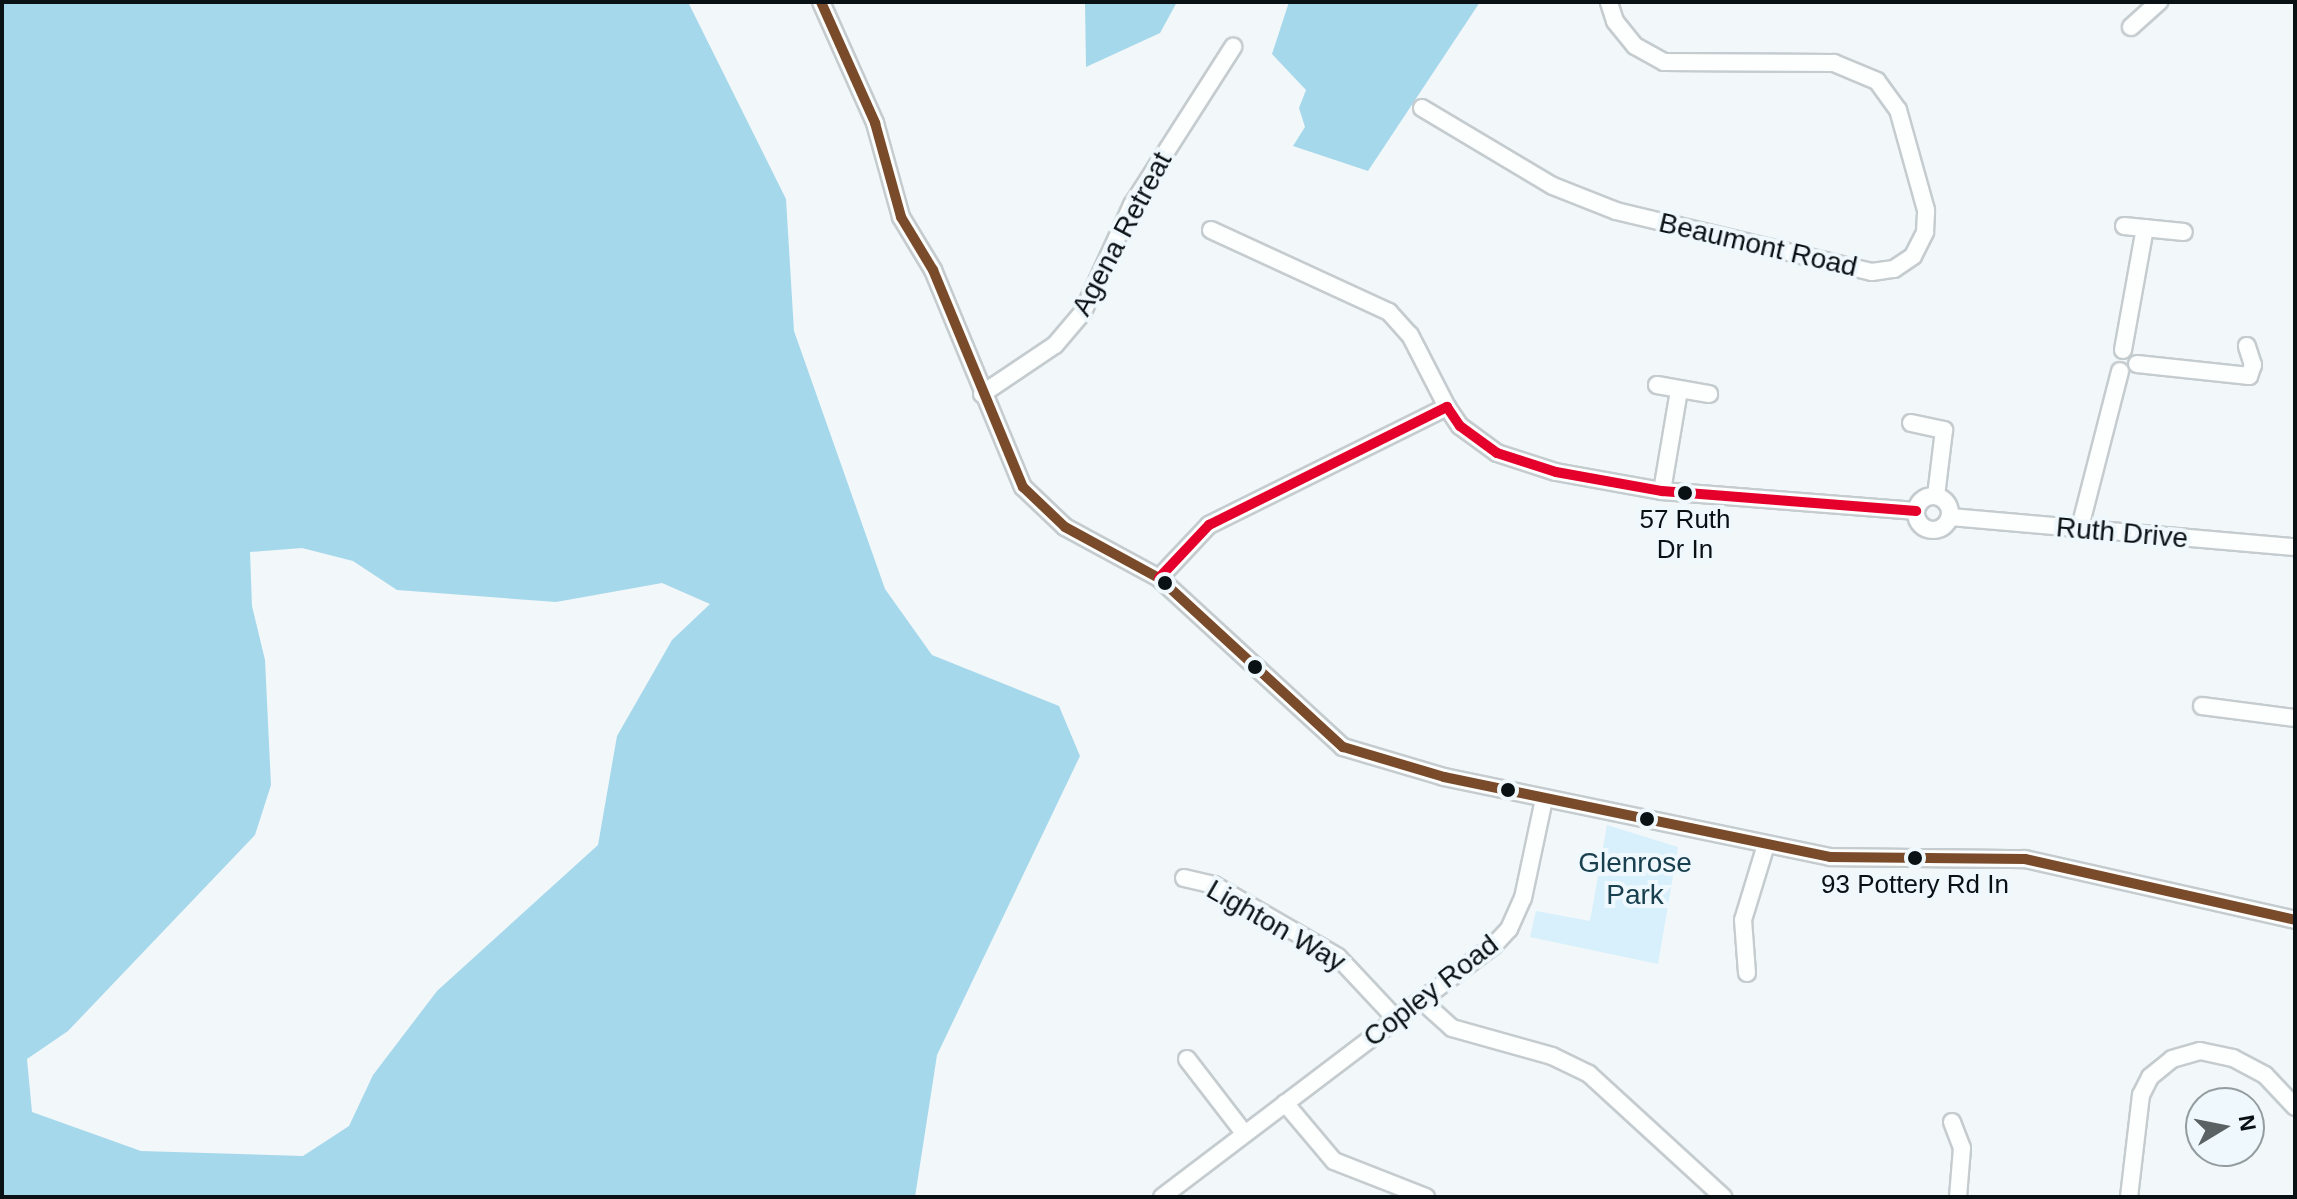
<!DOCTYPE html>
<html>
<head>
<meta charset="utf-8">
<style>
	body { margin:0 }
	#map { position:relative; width:2297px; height:1199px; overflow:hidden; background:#f2f7f9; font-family:Helvetica,sans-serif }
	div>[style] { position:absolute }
	.green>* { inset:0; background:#d7f0fb }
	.forest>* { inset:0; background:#a6d8ec }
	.roads { filter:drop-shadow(2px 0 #c5cccf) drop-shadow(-2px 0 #c5cccf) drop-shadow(0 2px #c5cccf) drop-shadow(0 -2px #c5cccf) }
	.street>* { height:16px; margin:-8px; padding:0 8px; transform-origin:8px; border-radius:8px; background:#fdfefe }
	.street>.ring { margin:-8px; padding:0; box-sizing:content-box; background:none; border:16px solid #fdfefe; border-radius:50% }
	.bus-1>* { height:10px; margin:-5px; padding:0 5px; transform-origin:5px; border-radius:5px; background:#7a4b2a }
	.bus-2>* { height:10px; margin:-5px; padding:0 5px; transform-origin:5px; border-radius:5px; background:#e4002b }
	.dots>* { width:22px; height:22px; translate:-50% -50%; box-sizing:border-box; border:4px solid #eff8fc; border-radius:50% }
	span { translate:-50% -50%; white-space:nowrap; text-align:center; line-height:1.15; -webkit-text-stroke:8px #eff8fc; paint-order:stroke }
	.bus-label { font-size:26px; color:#091114 }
	.street-label { font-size:28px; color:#091114 }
	.park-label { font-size:28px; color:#19404f }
	.frame { position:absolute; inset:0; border:4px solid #091114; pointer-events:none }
	.north { position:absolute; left:2185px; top:1087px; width:80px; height:80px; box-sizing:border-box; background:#eff8fc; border:2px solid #939c9f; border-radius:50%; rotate:80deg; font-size:22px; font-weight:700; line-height:32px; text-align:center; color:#091114 }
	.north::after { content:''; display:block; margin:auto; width:28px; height:36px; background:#5b6264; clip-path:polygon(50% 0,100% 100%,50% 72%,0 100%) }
</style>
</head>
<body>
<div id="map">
	<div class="green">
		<div style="clip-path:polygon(1607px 825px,1678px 847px,1658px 964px,1530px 937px,1536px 911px,1590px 921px)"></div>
	</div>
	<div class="forest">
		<div style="clip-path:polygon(evenodd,2px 2px,688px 2px,786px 199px,794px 331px,885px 589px,932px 655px,1059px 706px,1080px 756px,937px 1055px,915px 1197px,2px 1197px,2px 2px,302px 548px,353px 561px,397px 590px,556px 602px,662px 583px,710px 604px,672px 640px,617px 736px,598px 845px,437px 991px,373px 1075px,349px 1126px,303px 1156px,141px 1151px,32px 1112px,27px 1059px,68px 1031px,255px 835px,271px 785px,265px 660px,252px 606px,250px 552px,302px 548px)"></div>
		<div style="clip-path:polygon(1085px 2px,1177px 2px,1160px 33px,1086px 67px)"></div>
		<div style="clip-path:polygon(1289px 2px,1480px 2px,1368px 171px,1293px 146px,1305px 127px,1299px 108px,1306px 90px,1272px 54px)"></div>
	</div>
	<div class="roads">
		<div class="street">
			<div style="left:821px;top:2px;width:133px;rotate:65.9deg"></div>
			<div style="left:875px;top:123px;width:98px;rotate:74.5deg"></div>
			<div style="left:901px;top:217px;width:62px;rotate:58.9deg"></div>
			<div style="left:933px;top:270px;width:235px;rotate:67.5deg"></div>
			<div style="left:1023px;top:487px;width:58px;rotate:43.6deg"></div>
			<div style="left:1065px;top:527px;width:107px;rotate:28.5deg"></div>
			<div style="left:1159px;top:578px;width:250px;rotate:42.6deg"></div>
			<div style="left:1343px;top:747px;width:105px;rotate:16.5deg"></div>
			<div style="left:1444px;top:777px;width:394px;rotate:11.7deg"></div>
			<div style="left:1830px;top:857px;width:195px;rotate:0.6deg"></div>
			<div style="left:2025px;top:859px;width:277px;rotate:12.7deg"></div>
			<div style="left:2131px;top:27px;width:38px;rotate:-42deg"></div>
			<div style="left:1422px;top:108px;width:152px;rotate:30.8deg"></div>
			<div style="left:1553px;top:186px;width:68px;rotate:21.6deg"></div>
			<div style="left:1616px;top:211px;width:263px;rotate:13.4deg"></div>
			<div style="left:1872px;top:272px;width:22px;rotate:-8deg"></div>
			<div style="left:1894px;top:269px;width:23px;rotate:-34deg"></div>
			<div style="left:1913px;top:256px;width:27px;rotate:-63deg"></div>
			<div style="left:1925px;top:232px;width:22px;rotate:-87deg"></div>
			<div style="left:1926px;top:210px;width:104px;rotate:-105.6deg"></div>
			<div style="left:1898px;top:110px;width:36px;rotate:-126deg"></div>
			<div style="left:1877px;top:81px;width:47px;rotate:-157.3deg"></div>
			<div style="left:1834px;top:63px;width:170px;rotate:-179.7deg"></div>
			<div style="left:1664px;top:62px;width:33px;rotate:-151deg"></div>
			<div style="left:1635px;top:46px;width:32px;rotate:-129deg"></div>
			<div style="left:1615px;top:21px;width:20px;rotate:-108deg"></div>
			<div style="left:2124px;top:226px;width:60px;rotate:5.7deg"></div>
			<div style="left:1211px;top:230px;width:196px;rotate:24.7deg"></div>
			<div style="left:1389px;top:312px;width:31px;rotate:48deg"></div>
			<div style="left:1410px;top:335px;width:81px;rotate:62.8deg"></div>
			<div style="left:2123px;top:350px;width:124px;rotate:-79.8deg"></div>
			<div style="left:2137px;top:364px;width:113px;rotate:6.1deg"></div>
			<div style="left:2249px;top:376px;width:12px;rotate:-70deg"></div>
			<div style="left:2253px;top:365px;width:20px;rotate:-108deg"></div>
			<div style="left:1657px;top:385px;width:53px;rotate:9.8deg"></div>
			<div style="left:982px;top:394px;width:88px;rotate:-33.9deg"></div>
			<div style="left:1055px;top:345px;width:43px;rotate:-49.7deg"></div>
			<div style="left:1083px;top:312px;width:118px;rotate:-65.4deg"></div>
			<div style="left:1132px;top:205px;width:188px;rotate:-57.4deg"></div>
			<div style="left:1911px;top:423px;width:34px;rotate:12deg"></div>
			<div style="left:1944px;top:430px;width:66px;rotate:96.9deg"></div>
			<div style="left:1662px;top:491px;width:102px;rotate:-80.4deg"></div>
			<div class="ring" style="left:1916px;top:496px;width:18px;height:18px"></div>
			<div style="left:1950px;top:517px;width:346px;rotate:5deg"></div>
			<div style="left:2079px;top:531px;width:165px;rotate:-75.6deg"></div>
			<div style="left:1159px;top:578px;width:73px;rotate:-46.7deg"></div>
			<div style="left:1209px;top:525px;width:266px;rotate:-26.4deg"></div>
			<div style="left:1447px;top:407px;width:23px;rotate:56deg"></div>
			<div style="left:1460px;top:426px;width:46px;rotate:36.1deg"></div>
			<div style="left:1497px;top:453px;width:62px;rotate:17.9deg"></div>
			<div style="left:1556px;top:472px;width:108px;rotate:10.2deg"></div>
			<div style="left:1662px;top:491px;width:255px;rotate:4.5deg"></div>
			<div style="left:2202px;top:706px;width:94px;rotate:7.4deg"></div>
			<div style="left:1184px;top:878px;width:31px;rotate:13deg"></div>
			<div style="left:1214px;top:885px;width:143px;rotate:30.1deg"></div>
			<div style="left:1338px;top:957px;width:85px;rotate:46.9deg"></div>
			<div style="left:1747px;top:973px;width:53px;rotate:-94.3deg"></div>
			<div style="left:1743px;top:920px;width:78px;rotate:-73deg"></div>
			<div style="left:1421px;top:1000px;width:42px;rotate:42.1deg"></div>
			<div style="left:1452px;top:1028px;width:104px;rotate:15.6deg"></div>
			<div style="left:1552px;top:1056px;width:41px;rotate:25.9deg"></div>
			<div style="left:1589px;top:1074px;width:182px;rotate:42.5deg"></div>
			<div style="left:1187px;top:1059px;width:93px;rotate:52.4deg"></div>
			<div style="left:1285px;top:1103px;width:76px;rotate:49.8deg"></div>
			<div style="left:1334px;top:1161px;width:99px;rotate:21.4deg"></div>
			<div style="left:1952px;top:1122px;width:28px;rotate:69deg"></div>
			<div style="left:1962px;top:1148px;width:49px;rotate:94.7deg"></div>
			<div style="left:1162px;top:1197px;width:418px;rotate:-37.2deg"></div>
			<div style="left:1495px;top:944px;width:21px;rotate:-47deg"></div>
			<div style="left:1509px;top:929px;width:34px;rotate:-66deg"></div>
			<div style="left:1523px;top:898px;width:101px;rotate:-78deg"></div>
			<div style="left:2129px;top:1197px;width:103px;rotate:-83.3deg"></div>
			<div style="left:2141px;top:1095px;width:20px;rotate:-63deg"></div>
			<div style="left:2150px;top:1077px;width:28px;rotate:-39deg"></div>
			<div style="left:2172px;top:1059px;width:29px;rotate:-16deg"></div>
			<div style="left:2200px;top:1051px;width:34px;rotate:12deg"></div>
			<div style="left:2233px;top:1058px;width:36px;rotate:28deg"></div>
			<div style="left:2265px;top:1075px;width:44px;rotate:46.8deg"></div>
		</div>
	</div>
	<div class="bus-1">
		<div style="left:821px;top:2px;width:133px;rotate:65.9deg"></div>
		<div style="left:875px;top:123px;width:98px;rotate:74.5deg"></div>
		<div style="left:901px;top:217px;width:62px;rotate:58.9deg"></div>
		<div style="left:933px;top:270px;width:235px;rotate:67.5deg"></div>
		<div style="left:1023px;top:487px;width:58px;rotate:43.6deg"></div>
		<div style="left:1065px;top:527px;width:107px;rotate:28.5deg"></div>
		<div style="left:1159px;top:578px;width:250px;rotate:42.6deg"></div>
		<div style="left:1343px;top:747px;width:105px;rotate:16.5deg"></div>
		<div style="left:1444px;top:777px;width:394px;rotate:11.7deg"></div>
		<div style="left:1830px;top:857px;width:195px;rotate:0.6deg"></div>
		<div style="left:2025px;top:859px;width:277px;rotate:12.7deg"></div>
	</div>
	<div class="bus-2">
		<div style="left:1159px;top:578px;width:73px;rotate:-46.7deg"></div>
		<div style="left:1209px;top:525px;width:266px;rotate:-26.4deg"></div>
		<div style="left:1447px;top:407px;width:23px;rotate:56deg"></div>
		<div style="left:1460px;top:426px;width:46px;rotate:36.1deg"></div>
		<div style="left:1497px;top:453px;width:62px;rotate:17.9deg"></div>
		<div style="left:1556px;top:472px;width:108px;rotate:10.2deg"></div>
		<div style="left:1662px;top:491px;width:255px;rotate:4.5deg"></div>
	</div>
	<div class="dots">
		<div style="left:1685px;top:493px;background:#091114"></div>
		<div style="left:1165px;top:583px;background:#091114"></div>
		<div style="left:1255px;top:667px;background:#091114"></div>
		<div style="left:1508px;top:790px;background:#091114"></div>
		<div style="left:1647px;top:819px;background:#091114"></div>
		<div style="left:1915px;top:858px;background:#091114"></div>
	</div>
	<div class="bus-label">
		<span style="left:1685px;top:535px">57 Ruth<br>Dr In</span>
		<span style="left:1915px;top:885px">93 Pottery Rd In</span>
	</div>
	<div class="street-label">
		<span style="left:1122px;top:234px;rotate:-62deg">Agena Retreat</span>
		<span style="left:1758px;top:245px;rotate:13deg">Beaumont Road</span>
		<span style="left:2122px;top:533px;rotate:5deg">Ruth Drive</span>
		<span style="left:1276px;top:926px;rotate:30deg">Lighton Way</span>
		<span style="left:1431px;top:991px;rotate:-38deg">Copley Road</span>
	</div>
	<div class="park-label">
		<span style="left:1635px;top:879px">Glenrose<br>Park</span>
	</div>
	<div class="frame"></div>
	<div class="north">N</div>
</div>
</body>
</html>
